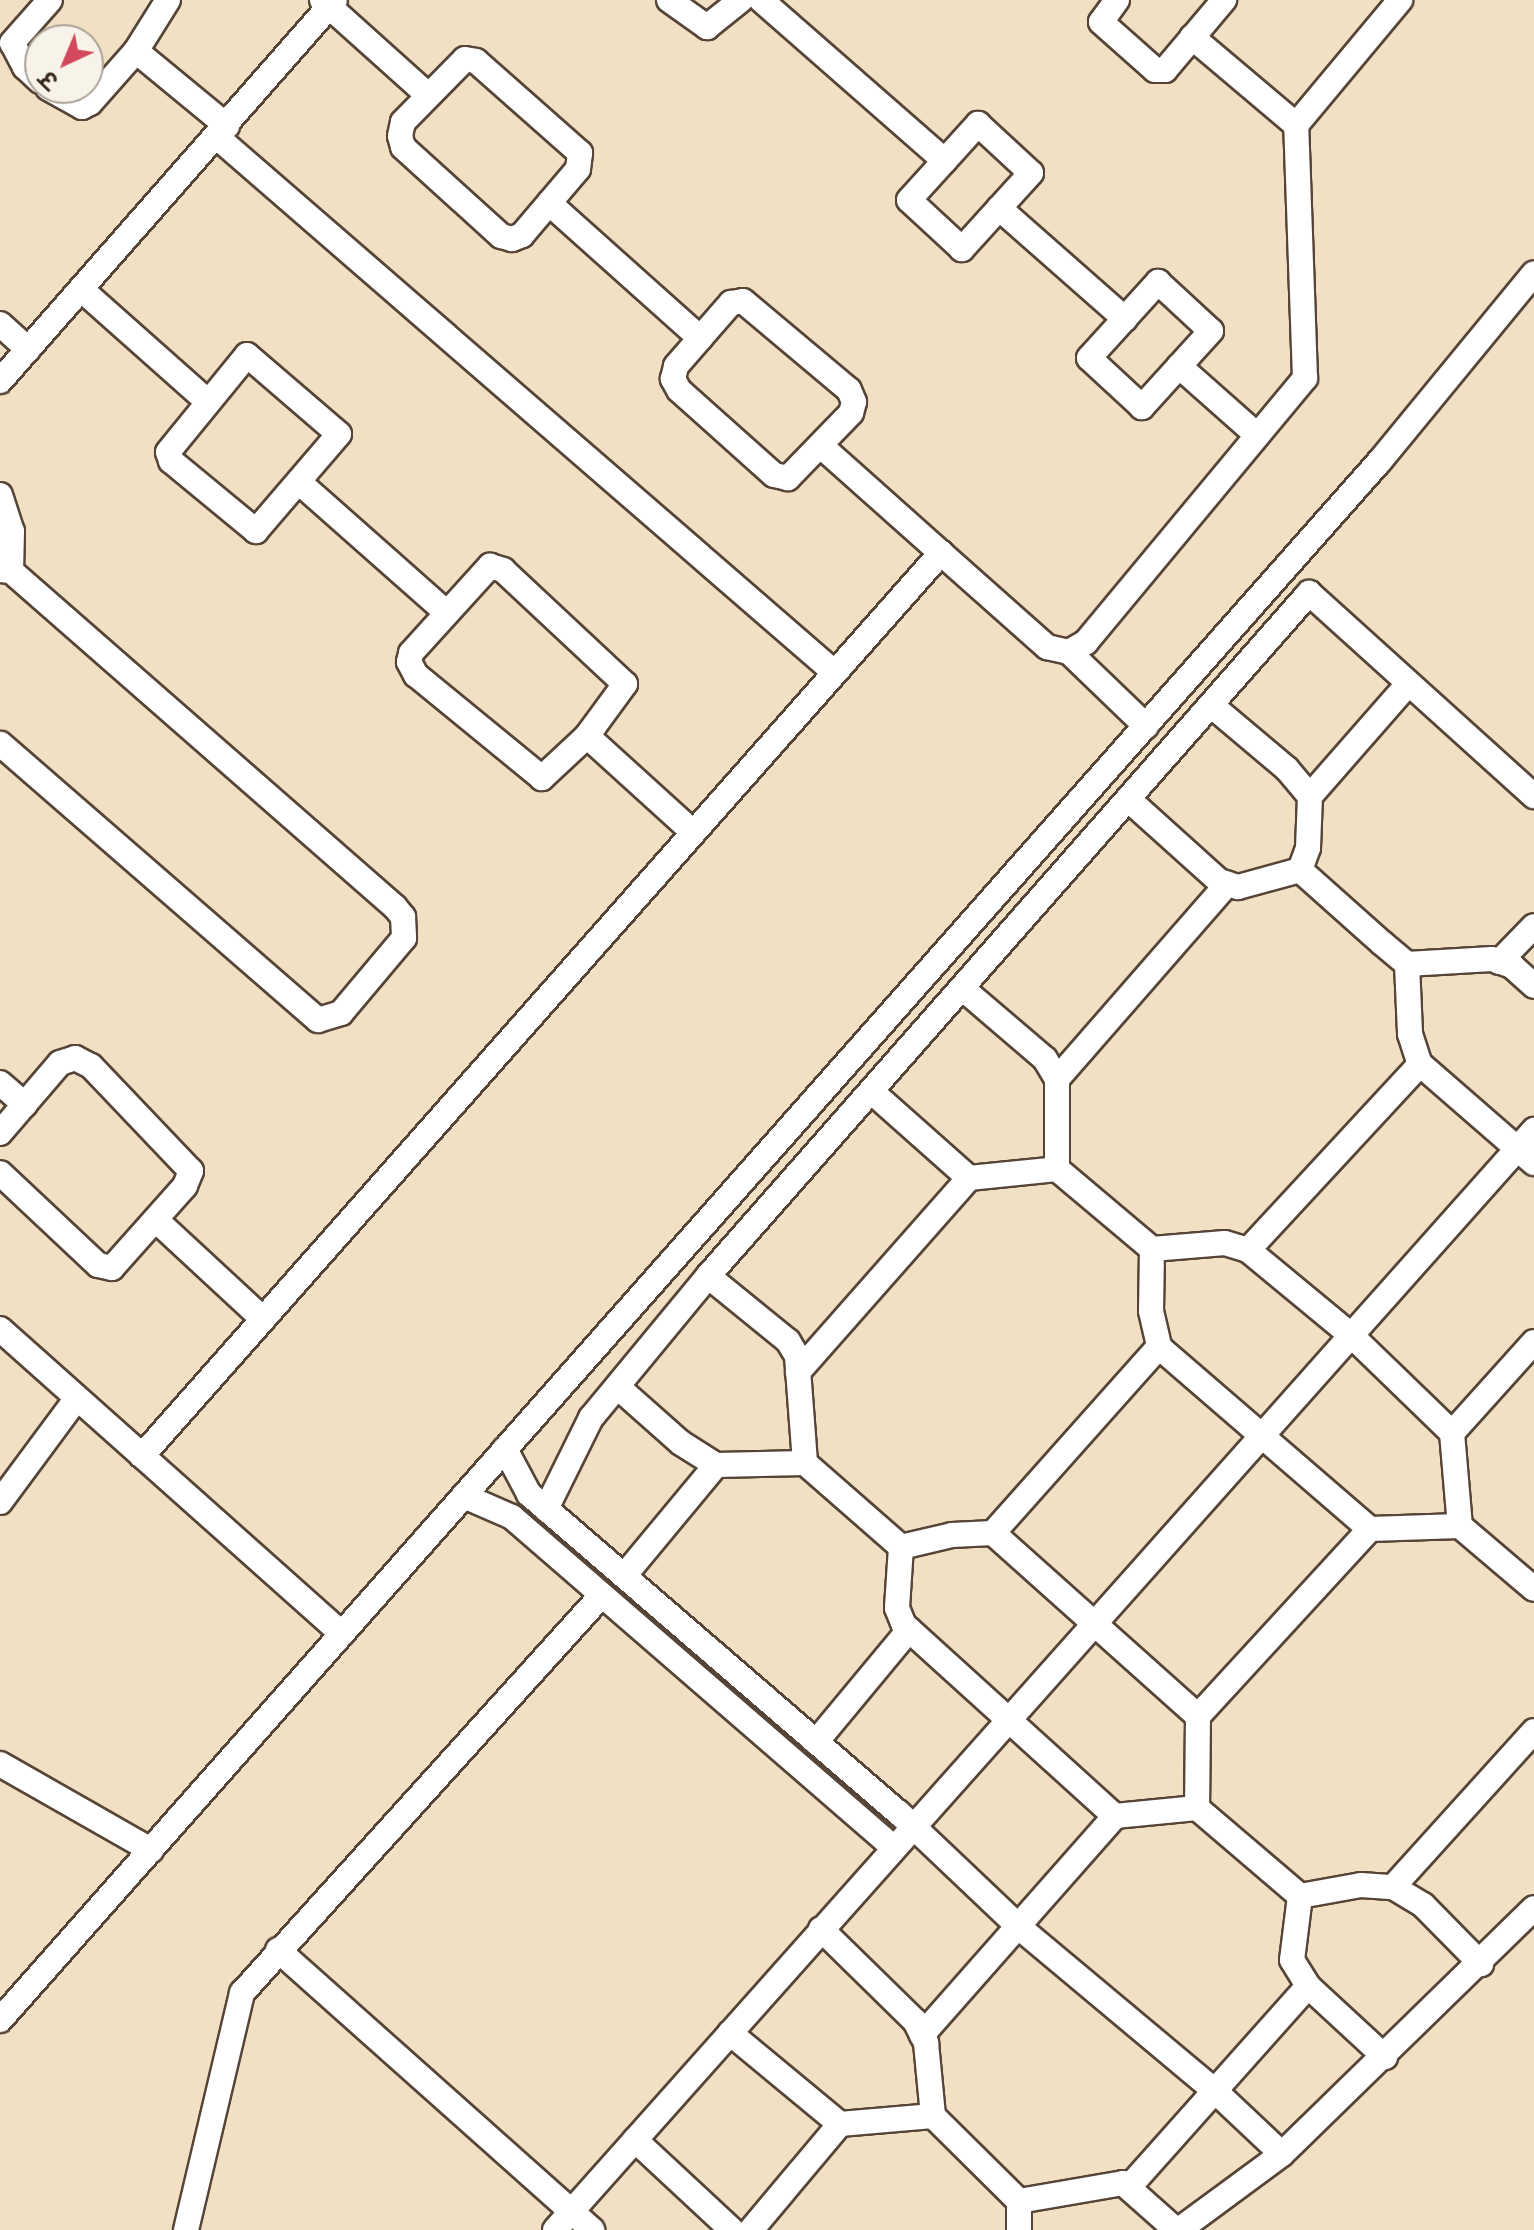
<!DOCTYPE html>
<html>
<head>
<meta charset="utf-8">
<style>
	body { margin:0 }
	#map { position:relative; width:1534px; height:2230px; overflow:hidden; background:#f2e0c4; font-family:Delius,"Playpen Sans Deva",sans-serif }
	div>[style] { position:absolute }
	.roads { filter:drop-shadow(2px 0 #564537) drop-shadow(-2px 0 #564537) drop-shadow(0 2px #564537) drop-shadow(0 -2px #564537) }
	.street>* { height:24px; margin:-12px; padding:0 12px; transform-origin:12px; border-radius:12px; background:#fff }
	span { translate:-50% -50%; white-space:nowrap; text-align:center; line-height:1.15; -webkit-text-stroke:6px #f7f3e8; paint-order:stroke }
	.north { position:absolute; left:24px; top:24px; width:80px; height:80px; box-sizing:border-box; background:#f7f3e8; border:2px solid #aca397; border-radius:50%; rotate:224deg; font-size:22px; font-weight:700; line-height:32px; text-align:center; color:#3b2a1e }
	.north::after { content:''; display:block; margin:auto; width:28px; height:36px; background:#d1495b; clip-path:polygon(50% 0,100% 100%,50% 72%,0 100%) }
</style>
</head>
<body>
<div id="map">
	<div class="roads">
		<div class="street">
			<div style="left:322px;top:0;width:142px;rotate:41.9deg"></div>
			<div style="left:669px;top:0;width:47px;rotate:35.4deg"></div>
			<div style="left:707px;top:27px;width:43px;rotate:-38.5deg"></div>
			<div style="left:761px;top:0;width:244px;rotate:41.2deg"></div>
			<div style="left:1117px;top:0;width:27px;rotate:126deg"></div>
			<div style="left:1101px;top:22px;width:72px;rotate:41.6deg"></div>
			<div style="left:1155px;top:70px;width:10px"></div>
			<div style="left:1165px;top:70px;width:92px;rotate:-49.9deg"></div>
			<div style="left:1192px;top:37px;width:136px;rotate:40.2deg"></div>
			<div style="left:136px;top:51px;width:118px;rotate:39.5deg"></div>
			<div style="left:465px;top:59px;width:11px;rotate:10deg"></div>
			<div style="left:476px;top:61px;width:139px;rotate:41.5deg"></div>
			<div style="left:580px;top:153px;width:16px;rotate:97deg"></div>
			<div style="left:578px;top:169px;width:87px;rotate:130.3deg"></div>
			<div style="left:522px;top:235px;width:11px;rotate:158deg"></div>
			<div style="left:512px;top:239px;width:11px;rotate:-165deg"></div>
			<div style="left:501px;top:236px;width:132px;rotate:-137.8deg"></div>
			<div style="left:403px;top:147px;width:11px;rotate:-105deg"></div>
			<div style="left:400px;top:136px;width:14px;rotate:-78deg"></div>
			<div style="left:403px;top:122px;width:88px;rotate:-45.5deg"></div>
			<div style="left:40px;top:81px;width:21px;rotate:-137deg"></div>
			<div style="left:25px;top:67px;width:27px;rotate:-118deg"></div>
			<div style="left:12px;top:43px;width:57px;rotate:-48.5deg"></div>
			<div style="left:48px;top:88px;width:39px;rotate:29deg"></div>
			<div style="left:82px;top:107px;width:9px;rotate:-27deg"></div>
			<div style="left:90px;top:103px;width:69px;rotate:-48.5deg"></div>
			<div style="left:136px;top:51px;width:60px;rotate:-57.9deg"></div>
			<div style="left:978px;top:124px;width:72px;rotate:42.8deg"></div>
			<div style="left:1031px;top:173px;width:103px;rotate:132.2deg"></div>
			<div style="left:962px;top:249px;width:72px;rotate:-137.2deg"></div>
			<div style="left:909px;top:200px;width:103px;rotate:-47.8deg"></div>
			<div style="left:217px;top:137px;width:817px;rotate:40.93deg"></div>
			<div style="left:549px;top:203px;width:203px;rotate:41.8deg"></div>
			<div style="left:999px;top:208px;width:168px;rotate:41.4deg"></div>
			<div style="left:1158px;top:282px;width:72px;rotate:42.8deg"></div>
			<div style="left:1211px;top:331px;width:103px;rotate:132.2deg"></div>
			<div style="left:1142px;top:407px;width:72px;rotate:-137.2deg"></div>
			<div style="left:1089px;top:358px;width:103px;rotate:-47.8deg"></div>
			<div style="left:82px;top:290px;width:166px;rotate:41.6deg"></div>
			<div style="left:743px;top:301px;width:138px;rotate:40deg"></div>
			<div style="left:849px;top:390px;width:13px;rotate:67deg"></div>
			<div style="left:854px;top:402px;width:11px;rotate:105deg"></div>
			<div style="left:851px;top:413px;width:91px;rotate:134.1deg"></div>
			<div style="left:788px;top:478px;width:14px;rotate:-168deg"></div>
			<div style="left:774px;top:475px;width:127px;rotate:-138.2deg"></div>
			<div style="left:679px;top:390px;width:13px;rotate:-119deg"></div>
			<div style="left:673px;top:379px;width:13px;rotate:-77deg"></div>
			<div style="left:676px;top:366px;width:84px;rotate:-48.9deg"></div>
			<div style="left:731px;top:303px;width:12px;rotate:-9deg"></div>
			<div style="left:0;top:324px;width:38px;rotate:42deg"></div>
			<div style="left:247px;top:355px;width:121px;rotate:40.7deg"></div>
			<div style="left:339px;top:434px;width:128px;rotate:130.6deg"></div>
			<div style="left:256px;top:531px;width:110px;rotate:-140.5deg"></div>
			<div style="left:171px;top:461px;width:9px;rotate:-108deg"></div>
			<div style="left:168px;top:452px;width:125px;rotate:-50.8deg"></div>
			<div style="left:1179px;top:366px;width:104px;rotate:41.5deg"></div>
			<div style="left:0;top:381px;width:507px;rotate:-48.68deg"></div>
			<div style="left:821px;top:446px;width:161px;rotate:41.7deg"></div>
			<div style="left:300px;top:483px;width:196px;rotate:41.5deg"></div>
			<div style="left:0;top:495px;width:38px;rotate:72deg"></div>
			<div style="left:12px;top:531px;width:40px;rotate:91.4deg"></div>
			<div style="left:490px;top:566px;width:14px;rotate:17deg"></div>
			<div style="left:503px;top:570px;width:167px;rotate:43.1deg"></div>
			<div style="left:625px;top:684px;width:64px;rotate:126.2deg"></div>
			<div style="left:587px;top:736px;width:62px;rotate:137deg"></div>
			<div style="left:542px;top:778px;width:163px;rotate:-140.7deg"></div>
			<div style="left:416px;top:675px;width:15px;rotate:-118deg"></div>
			<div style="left:409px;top:662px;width:9px;rotate:-77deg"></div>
			<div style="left:411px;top:653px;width:118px;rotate:-47.8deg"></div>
			<div style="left:0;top:570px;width:11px;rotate:5deg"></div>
			<div style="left:11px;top:571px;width:510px;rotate:41.19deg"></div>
			<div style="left:395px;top:907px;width:13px;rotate:51deg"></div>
			<div style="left:403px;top:917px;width:21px;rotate:87deg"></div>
			<div style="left:404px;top:938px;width:98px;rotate:130deg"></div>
			<div style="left:341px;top:1013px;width:24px;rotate:163deg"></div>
			<div style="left:318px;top:1020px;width:421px;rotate:-139deg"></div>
			<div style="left:1069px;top:652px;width:107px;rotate:43.9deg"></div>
			<div style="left:1211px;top:705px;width:99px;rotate:40.1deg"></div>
			<div style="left:1287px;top:769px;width:35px;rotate:50deg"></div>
			<div style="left:1310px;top:796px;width:52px;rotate:92.2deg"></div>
			<div style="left:1308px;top:848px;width:23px;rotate:110deg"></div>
			<div style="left:1300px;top:870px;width:110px;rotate:41.7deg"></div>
			<div style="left:1382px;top:943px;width:33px;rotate:40deg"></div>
			<div style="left:1407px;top:964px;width:85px;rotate:-3.4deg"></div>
			<div style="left:1492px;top:959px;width:21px;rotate:19deg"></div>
			<div style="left:1512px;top:966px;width:30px;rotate:42deg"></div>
			<div style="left:587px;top:736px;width:143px;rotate:42.2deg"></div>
			<div style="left:1310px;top:796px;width:149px;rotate:-48.8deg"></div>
			<div style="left:1128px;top:799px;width:122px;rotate:42deg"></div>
			<div style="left:1219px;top:881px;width:20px;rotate:18deg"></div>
			<div style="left:1238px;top:887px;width:64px;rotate:-15.3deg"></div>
			<div style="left:1499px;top:962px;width:50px;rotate:-45.8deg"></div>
			<div style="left:1407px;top:964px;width:70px;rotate:87.5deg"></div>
			<div style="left:1410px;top:1034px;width:32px;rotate:72deg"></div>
			<div style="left:1420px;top:1064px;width:151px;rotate:41deg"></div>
			<div style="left:962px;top:988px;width:109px;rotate:40.5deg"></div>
			<div style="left:1045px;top:1059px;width:23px;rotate:59deg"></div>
			<div style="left:1057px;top:1079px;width:90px;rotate:90deg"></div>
			<div style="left:1057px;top:1169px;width:124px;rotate:40.1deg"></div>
			<div style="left:1152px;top:1249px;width:73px;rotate:-4.7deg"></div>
			<div style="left:1225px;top:1243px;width:24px;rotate:17deg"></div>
			<div style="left:1248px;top:1250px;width:135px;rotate:39.6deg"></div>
			<div style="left:1352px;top:1336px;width:139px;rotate:44.1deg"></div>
			<div style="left:1452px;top:1433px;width:93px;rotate:85.1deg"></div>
			<div style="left:1460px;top:1526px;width:97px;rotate:40.4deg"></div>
			<div style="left:1057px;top:1079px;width:259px;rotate:-48.9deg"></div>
			<div style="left:0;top:1083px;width:33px;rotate:41deg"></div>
			<div style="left:871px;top:1091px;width:131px;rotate:41.6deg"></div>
			<div style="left:969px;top:1178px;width:88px;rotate:-5.8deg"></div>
			<div style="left:0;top:1133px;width:92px;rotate:-49.4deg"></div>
			<div style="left:60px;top:1063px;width:16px;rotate:-18deg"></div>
			<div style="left:75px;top:1058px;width:18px;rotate:27deg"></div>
			<div style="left:91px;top:1066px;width:145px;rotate:46.4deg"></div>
			<div style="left:191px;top:1171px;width:16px;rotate:112deg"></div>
			<div style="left:185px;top:1186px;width:110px;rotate:131.7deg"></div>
			<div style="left:112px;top:1268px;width:14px;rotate:-168deg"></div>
			<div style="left:98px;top:1265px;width:134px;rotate:-136.8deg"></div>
			<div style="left:156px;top:1220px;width:146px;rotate:42.8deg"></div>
			<div style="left:1152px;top:1249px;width:62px;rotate:90.9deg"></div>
			<div style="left:1151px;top:1311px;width:37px;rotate:77deg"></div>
			<div style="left:1159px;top:1347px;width:279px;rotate:40.8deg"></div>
			<div style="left:1370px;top:1529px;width:90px;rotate:-1.9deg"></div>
			<div style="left:1248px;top:1250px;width:253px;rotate:-47.2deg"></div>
			<div style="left:708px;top:1276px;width:103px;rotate:39.1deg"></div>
			<div style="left:788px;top:1341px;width:17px;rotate:59deg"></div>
			<div style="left:797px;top:1356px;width:107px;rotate:85.7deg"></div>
			<div style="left:0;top:1329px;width:458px;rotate:41.7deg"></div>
			<div style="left:798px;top:1372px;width:259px;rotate:-48.6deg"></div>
			<div style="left:620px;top:1389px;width:81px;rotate:41.5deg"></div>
			<div style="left:681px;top:1443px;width:41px;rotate:32.2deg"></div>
			<div style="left:716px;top:1465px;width:89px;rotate:-1.3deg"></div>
			<div style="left:805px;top:1463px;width:128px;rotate:41.2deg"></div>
			<div style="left:901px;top:1547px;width:52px;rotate:-13.2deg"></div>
			<div style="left:952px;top:1535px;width:41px;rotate:-2.8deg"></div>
			<div style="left:993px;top:1533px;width:275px;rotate:41.8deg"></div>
			<div style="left:1198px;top:1716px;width:92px;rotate:90.6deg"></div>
			<div style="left:1452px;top:1433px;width:122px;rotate:-48deg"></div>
			<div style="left:505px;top:1449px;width:51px;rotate:61.9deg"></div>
			<div style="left:529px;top:1494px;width:489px;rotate:40.8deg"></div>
			<div style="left:899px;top:1813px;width:167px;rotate:43.5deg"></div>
			<div style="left:1020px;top:1928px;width:253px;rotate:39.9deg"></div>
			<div style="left:1214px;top:2090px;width:93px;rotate:43.3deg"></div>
			<div style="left:142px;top:1456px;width:1206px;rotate:-48.5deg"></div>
			<div style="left:941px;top:553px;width:142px;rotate:41.6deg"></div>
			<div style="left:1047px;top:647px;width:23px;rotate:13deg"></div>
			<div style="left:1069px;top:652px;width:20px;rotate:-30deg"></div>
			<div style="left:1086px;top:642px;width:343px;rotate:-50.3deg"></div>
			<div style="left:1305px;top:378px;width:253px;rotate:-92deg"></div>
			<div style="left:1296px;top:125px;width:163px;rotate:-50.2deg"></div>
			<div style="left:464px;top:1496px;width:52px;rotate:23.6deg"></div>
			<div style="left:512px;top:1517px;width:504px;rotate:40.9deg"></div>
			<div style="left:0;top:1502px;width:129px;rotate:-53.5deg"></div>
			<div style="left:546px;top:1509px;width:102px;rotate:-63.7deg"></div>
			<div style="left:591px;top:1418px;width:184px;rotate:-50.5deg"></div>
			<div style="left:708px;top:1276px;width:910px;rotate:-48.65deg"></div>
			<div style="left:1309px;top:593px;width:303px;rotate:42.1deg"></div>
			<div style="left:993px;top:1533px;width:249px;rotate:-48.3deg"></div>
			<div style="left:901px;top:1547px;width:61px;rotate:93.8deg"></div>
			<div style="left:897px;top:1608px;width:18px;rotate:68deg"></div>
			<div style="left:904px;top:1625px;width:285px;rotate:42.2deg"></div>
			<div style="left:1115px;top:1816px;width:82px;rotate:-5.6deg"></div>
			<div style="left:1197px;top:1808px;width:135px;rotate:40.5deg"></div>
			<div style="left:624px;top:1576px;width:144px;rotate:-50.3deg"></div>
			<div style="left:1198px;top:1716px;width:254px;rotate:-47.4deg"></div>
			<div style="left:816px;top:1742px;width:146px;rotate:-50.3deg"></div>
			<div style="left:0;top:1764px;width:174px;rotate:29.7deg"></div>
			<div style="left:1393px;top:1887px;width:210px;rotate:-47.9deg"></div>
			<div style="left:1300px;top:1896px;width:62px;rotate:-10.2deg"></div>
			<div style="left:1361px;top:1885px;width:32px;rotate:4deg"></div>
			<div style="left:1393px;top:1887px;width:35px;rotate:31deg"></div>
			<div style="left:1423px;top:1905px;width:83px;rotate:45.5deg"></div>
			<div style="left:1300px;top:1896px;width:64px;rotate:97.1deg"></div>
			<div style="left:1292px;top:1960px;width:31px;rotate:58deg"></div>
			<div style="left:1308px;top:1986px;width:105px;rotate:42.7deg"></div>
			<div style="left:821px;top:1929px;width:132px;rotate:44.4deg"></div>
			<div style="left:915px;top:2021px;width:25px;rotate:63deg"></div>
			<div style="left:926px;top:2043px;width:73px;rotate:84.5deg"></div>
			<div style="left:933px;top:2116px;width:121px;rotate:44.7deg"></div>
			<div style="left:1019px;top:2201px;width:29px;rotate:90deg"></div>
			<div style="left:278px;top:1950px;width:421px;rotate:41.7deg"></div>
			<div style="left:0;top:2020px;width:2081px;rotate:-48.49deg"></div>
			<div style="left:1379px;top:462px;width:244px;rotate:-50.6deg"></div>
			<div style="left:730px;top:2033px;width:143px;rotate:39.6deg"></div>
			<div style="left:840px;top:2124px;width:93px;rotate:-4.9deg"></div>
			<div style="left:922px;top:2035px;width:292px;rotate:-48.6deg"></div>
			<div style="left:635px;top:2140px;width:132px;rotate:42.9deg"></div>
			<div style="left:1129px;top:2187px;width:269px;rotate:-48.3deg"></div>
			<div style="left:1019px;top:2201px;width:106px;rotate:-9.8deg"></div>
			<div style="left:1123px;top:2183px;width:71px;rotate:41.6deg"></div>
			<div style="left:186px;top:2230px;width:244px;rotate:-76.7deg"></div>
			<div style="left:242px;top:1993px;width:535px;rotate:-47.88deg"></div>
			<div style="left:555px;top:2230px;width:1473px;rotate:-48.33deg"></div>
			<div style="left:751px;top:2230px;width:138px;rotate:-50deg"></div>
			<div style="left:1179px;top:2230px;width:128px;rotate:-36.4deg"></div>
			<div style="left:1282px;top:2154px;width:352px;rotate:-44.3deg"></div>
		</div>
	</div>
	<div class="north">उ</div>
</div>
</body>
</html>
